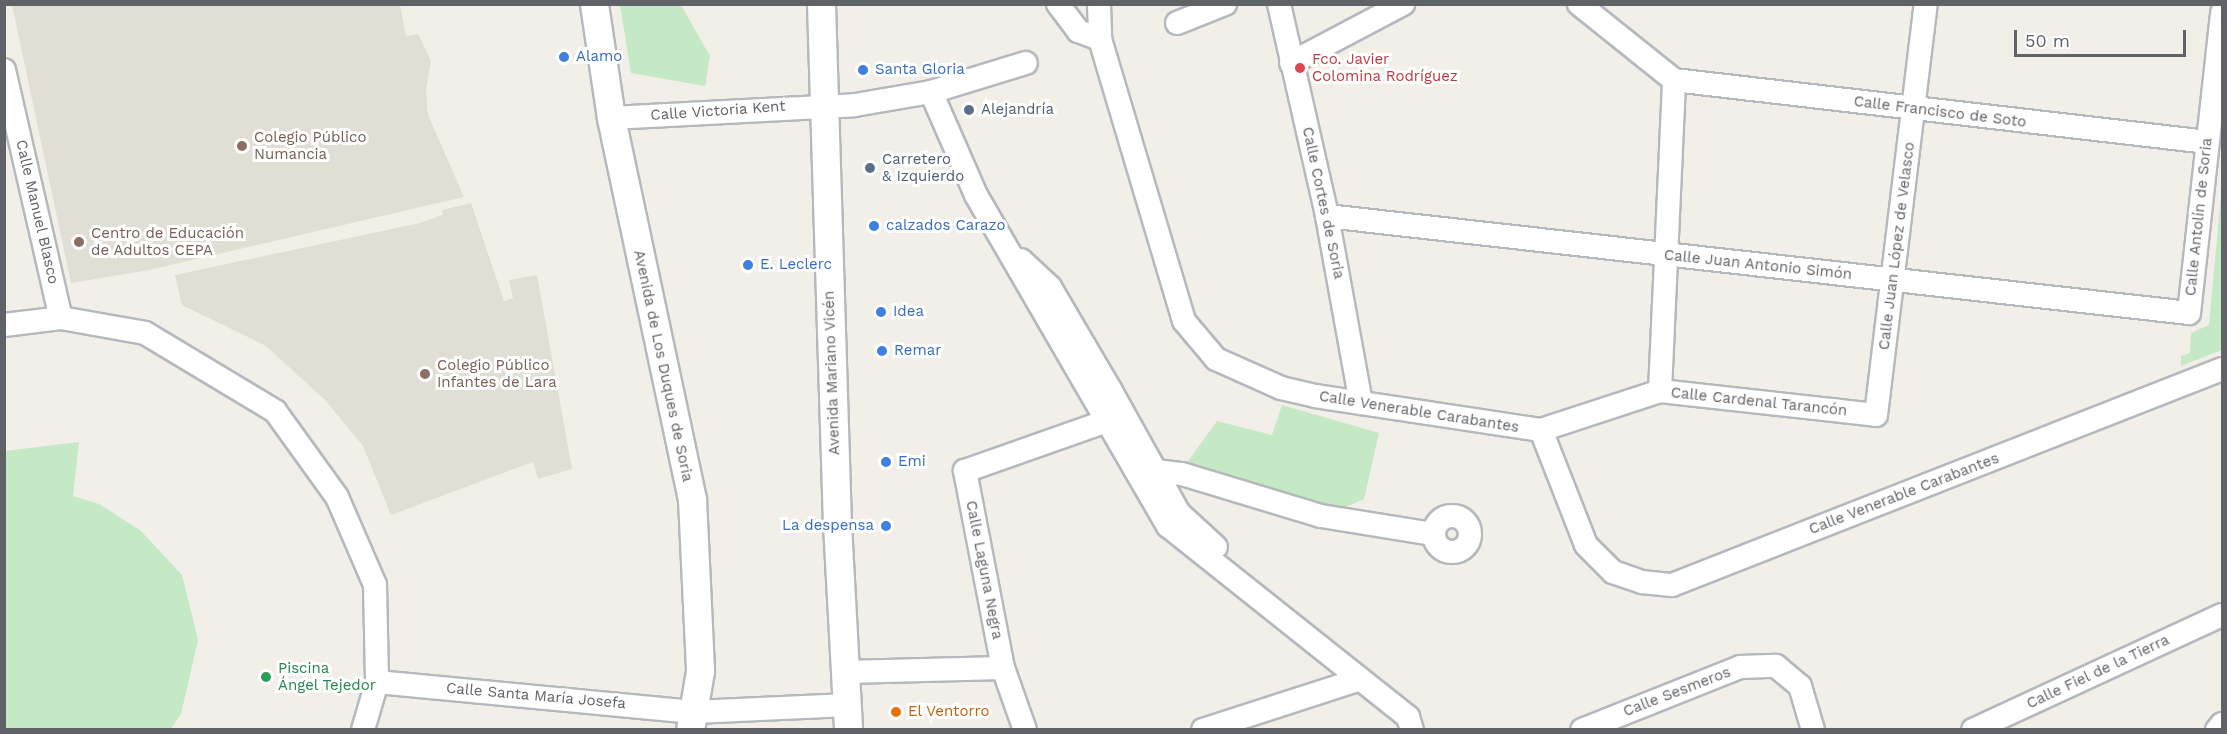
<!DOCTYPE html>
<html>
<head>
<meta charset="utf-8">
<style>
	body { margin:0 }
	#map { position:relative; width:2227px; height:734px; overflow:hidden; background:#f1efe8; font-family:"Work Sans",sans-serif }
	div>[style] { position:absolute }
	.education>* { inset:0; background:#e1ded6 }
	.green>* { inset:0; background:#c5e8c5 }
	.roads { filter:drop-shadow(2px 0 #b5b8bc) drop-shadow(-2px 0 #b5b8bc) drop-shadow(0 2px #b5b8bc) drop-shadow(0 -2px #b5b8bc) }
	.minor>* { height:22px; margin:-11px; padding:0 11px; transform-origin:11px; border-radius:11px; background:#fff }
	.minor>.ring { margin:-11px; padding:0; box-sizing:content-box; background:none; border:22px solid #fff; border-radius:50% }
	.tertiary>* { height:27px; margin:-13.5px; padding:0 13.5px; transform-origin:13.5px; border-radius:13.5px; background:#fff }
	.dots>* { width:16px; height:16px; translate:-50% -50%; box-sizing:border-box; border:3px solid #fff; border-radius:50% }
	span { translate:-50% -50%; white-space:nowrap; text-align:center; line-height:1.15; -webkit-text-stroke:6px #fff; paint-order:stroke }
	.shop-label { font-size:15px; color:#366cbe }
	.left { translate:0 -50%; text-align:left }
	.right { translate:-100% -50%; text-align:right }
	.health-label { font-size:15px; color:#be3a42 }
	.service-label { font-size:15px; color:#4e5e75 }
	.street-label { font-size:15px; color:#5f6368 }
	.education-label { font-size:15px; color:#785e54 }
	.leisure-label { font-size:15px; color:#27864d }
	.food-label { font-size:15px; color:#c56008 }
	.frame { position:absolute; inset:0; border:6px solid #5f6368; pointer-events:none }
	.scale { position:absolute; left:2014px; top:30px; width:172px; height:27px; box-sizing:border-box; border:3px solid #5f6368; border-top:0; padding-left:8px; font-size:18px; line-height:21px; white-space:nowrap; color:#5f6368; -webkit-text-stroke:4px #fff; paint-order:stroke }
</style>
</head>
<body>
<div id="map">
	<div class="education">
		<div style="clip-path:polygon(12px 5px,400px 5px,406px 36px,418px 34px,431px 61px,426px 90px,428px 115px,464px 197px,149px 270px,71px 283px)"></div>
		<div style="clip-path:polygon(471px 203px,504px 301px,513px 298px,509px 280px,537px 275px,572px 469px,538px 479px,533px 462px,391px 515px,363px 446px,326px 401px,266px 346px,182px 305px,175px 275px,420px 223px,443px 215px,442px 210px)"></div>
	</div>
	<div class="green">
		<div style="clip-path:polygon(620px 5px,681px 5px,710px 56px,705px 86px,631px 73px)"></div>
		<div style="clip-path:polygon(2222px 185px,2222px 350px,2181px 366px,2181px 356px,2190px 353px,2191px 333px,2209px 325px)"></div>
		<div style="clip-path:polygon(1282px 405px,1379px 433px,1364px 499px,1341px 509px,1319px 506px,1186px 464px,1217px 421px,1272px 435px)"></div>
		<div style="clip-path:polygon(79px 442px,73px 496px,99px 504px,140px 530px,182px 575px,198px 640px,181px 714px,171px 729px,5px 729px,5px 451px)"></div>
	</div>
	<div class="roads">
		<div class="minor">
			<div style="left:1058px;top:4px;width:34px;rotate:53deg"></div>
			<div style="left:1078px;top:31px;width:23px;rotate:20deg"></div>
			<div style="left:1100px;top:39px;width:294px;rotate:73.4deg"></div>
			<div style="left:1184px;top:321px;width:50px;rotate:49.9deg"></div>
			<div style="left:1216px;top:359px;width:71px;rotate:24deg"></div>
			<div style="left:1281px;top:388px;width:35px;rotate:13deg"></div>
			<div style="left:1315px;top:396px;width:229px;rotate:8.6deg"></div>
			<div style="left:1541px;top:430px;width:125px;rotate:-18.1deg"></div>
			<div style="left:1660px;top:391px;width:217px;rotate:6.3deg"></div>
			<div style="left:1876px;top:415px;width:414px;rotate:-83.1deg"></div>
			<div style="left:1099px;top:4px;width:35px;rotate:88deg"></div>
			<div style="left:1279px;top:4px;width:217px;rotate:77.2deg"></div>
			<div style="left:1327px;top:216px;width:190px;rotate:79.7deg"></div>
			<div style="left:1579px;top:4px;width:122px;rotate:38.7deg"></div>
			<div style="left:1177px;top:23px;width:52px;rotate:-21.6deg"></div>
			<div style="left:1291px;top:63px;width:127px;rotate:-27.8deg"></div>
			<div style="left:4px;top:70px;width:254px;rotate:77.1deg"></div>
			<div style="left:1674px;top:80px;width:537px;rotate:6.63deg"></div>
			<div style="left:931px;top:92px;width:99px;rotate:-17deg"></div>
			<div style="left:611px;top:118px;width:244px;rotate:-3deg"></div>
			<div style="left:855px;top:105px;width:77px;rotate:-9.7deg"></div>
			<div style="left:931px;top:92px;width:112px;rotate:66.4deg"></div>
			<div style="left:976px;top:195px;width:383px;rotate:59.9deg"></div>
			<div style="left:1168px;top:526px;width:307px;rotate:38.5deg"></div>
			<div style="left:1408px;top:717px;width:14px;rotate:73deg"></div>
			<div style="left:1327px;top:216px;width:867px;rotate:6.42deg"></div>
			<div style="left:2189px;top:313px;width:302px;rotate:-83.7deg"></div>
			<div style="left:1021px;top:260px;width:40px;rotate:43deg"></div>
			<div style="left:1050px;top:287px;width:121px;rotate:59.6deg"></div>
			<div style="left:1111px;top:391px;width:14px;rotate:98deg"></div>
			<div style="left:4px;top:325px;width:57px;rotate:-7deg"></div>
			<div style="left:61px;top:318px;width:85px;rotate:10.1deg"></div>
			<div style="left:145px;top:333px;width:152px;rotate:31deg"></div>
			<div style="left:275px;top:411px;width:106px;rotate:54.2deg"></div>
			<div style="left:337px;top:497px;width:96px;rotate:66.6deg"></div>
			<div style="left:375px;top:585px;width:97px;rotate:88.8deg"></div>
			<div style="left:377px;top:682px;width:50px;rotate:106.3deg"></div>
			<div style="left:1111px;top:391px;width:140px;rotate:60.9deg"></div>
			<div style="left:1179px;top:513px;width:50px;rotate:42.6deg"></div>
			<div style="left:1660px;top:391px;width:311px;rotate:-87.4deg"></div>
			<div style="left:1541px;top:430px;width:123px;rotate:68.6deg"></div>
			<div style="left:1586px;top:545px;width:38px;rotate:45deg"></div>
			<div style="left:1613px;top:572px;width:31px;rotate:19deg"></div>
			<div style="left:1642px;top:582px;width:30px;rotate:6deg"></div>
			<div style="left:1672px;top:585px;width:591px;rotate:-21.44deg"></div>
			<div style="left:1156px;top:471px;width:26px;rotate:7deg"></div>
			<div style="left:1182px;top:474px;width:145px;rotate:16.8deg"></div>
			<div style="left:1321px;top:516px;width:114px;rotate:9.1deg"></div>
			<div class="ring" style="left:1434px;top:516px;width:14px;height:14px"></div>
			<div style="left:846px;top:672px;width:157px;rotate:-1.5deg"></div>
			<div style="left:377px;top:682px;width:318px;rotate:5.4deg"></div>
			<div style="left:694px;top:712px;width:154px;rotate:-2.6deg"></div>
			<div style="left:1025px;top:730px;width:66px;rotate:-109.5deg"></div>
			<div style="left:1003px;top:668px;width:201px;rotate:-100.9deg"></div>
			<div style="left:965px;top:471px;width:151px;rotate:-19.4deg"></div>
			<div style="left:1203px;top:730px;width:163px;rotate:-17.9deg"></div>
			<div style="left:1582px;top:730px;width:170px;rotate:-21.7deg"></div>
			<div style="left:1740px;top:667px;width:36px;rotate:-2deg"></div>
			<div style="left:1776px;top:666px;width:31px;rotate:40deg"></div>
			<div style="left:1800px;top:686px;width:46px;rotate:73.5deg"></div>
			<div style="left:1973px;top:730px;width:274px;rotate:-24.8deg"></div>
			<div style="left:2217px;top:730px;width:8px;rotate:-50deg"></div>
		</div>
		<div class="tertiary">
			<div style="left:594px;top:4px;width:115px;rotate:81.5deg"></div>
			<div style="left:611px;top:118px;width:390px;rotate:78deg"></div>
			<div style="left:692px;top:499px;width:172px;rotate:87.3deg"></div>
			<div style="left:700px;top:671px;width:60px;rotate:99.6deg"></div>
			<div style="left:821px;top:4px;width:520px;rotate:88.24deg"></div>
			<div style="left:837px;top:524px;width:206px;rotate:86.9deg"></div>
		</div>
	</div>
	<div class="dots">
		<div style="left:564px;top:57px;background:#3f7fe0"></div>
		<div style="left:1300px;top:68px;background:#e0444e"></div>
		<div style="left:863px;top:70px;background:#3f7fe0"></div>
		<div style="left:969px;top:110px;background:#5c6f8a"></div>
		<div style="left:242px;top:146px;background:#8d6e63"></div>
		<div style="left:870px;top:168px;background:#5c6f8a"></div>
		<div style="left:874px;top:226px;background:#3f7fe0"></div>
		<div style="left:79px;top:242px;background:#8d6e63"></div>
		<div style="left:748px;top:265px;background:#3f7fe0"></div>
		<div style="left:881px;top:312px;background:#3f7fe0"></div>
		<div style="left:882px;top:351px;background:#3f7fe0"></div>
		<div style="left:425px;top:374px;background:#8d6e63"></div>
		<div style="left:886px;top:462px;background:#3f7fe0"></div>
		<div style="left:886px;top:526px;background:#3f7fe0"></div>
		<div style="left:266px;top:677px;background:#2e9e5b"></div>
		<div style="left:896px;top:712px;background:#e8710a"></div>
	</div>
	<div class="shop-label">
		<span class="left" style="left:576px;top:57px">Alamo</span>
		<span class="left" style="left:875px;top:70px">Santa Gloria</span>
		<span class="left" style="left:886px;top:226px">calzados Carazo</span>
		<span class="left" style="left:760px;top:265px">E. Leclerc</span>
		<span class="left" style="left:893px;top:312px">Idea</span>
		<span class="left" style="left:894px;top:351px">Remar</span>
		<span class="left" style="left:898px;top:462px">Emi</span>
		<span class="right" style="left:874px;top:526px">La despensa</span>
	</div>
	<div class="health-label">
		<span class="left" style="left:1312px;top:68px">Fco. Javier<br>Colomina Rodríguez</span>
	</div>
	<div class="service-label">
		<span class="left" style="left:981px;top:110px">Alejandría</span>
		<span class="left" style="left:882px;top:168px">Carretero<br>&amp; Izquierdo</span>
	</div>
	<div class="street-label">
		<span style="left:718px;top:111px;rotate:-4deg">Calle Victoria Kent</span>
		<span style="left:1940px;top:112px;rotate:7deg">Calle Francisco de Soto</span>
		<span style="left:1323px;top:203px;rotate:78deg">Calle Cortes de Soria</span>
		<span style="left:37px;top:212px;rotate:77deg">Calle Manuel Blasco</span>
		<span style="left:2199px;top:217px;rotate:-84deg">Calle Antolín de Soria</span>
		<span style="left:1897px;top:246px;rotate:-83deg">Calle Juan López de Velasco</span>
		<span style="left:1758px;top:265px;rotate:6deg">Calle Juan Antonio Simón</span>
		<span style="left:663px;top:366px;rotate:78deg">Avenida de Los Duques de Soria</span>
		<span style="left:832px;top:373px;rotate:-92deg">Avenida Mariano Vicén</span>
		<span style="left:1759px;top:402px;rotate:6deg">Calle Cardenal Tarancón</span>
		<span style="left:1419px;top:412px;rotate:9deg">Calle Venerable Carabantes</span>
		<span style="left:1904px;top:494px;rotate:-21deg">Calle Venerable Carabantes</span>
		<span style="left:984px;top:570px;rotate:79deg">Calle Laguna Negra</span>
		<span style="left:2098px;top:672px;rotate:-25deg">Calle Fiel de la Tierra</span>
		<span style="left:1677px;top:692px;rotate:-21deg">Calle Sesmeros</span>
		<span style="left:536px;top:696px;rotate:5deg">Calle Santa María Josefa</span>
	</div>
	<div class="education-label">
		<span class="left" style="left:254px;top:146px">Colegio Público<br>Numancia</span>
		<span class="left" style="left:91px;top:242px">Centro de Educación<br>de Adultos CEPA</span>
		<span class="left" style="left:437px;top:374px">Colegio Público<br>Infantes de Lara</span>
	</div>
	<div class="leisure-label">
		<span class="left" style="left:278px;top:677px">Piscina<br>Ángel Tejedor</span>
	</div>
	<div class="food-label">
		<span class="left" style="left:908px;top:712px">El Ventorro</span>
	</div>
	<div class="frame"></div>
	<div class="scale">50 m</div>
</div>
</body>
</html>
